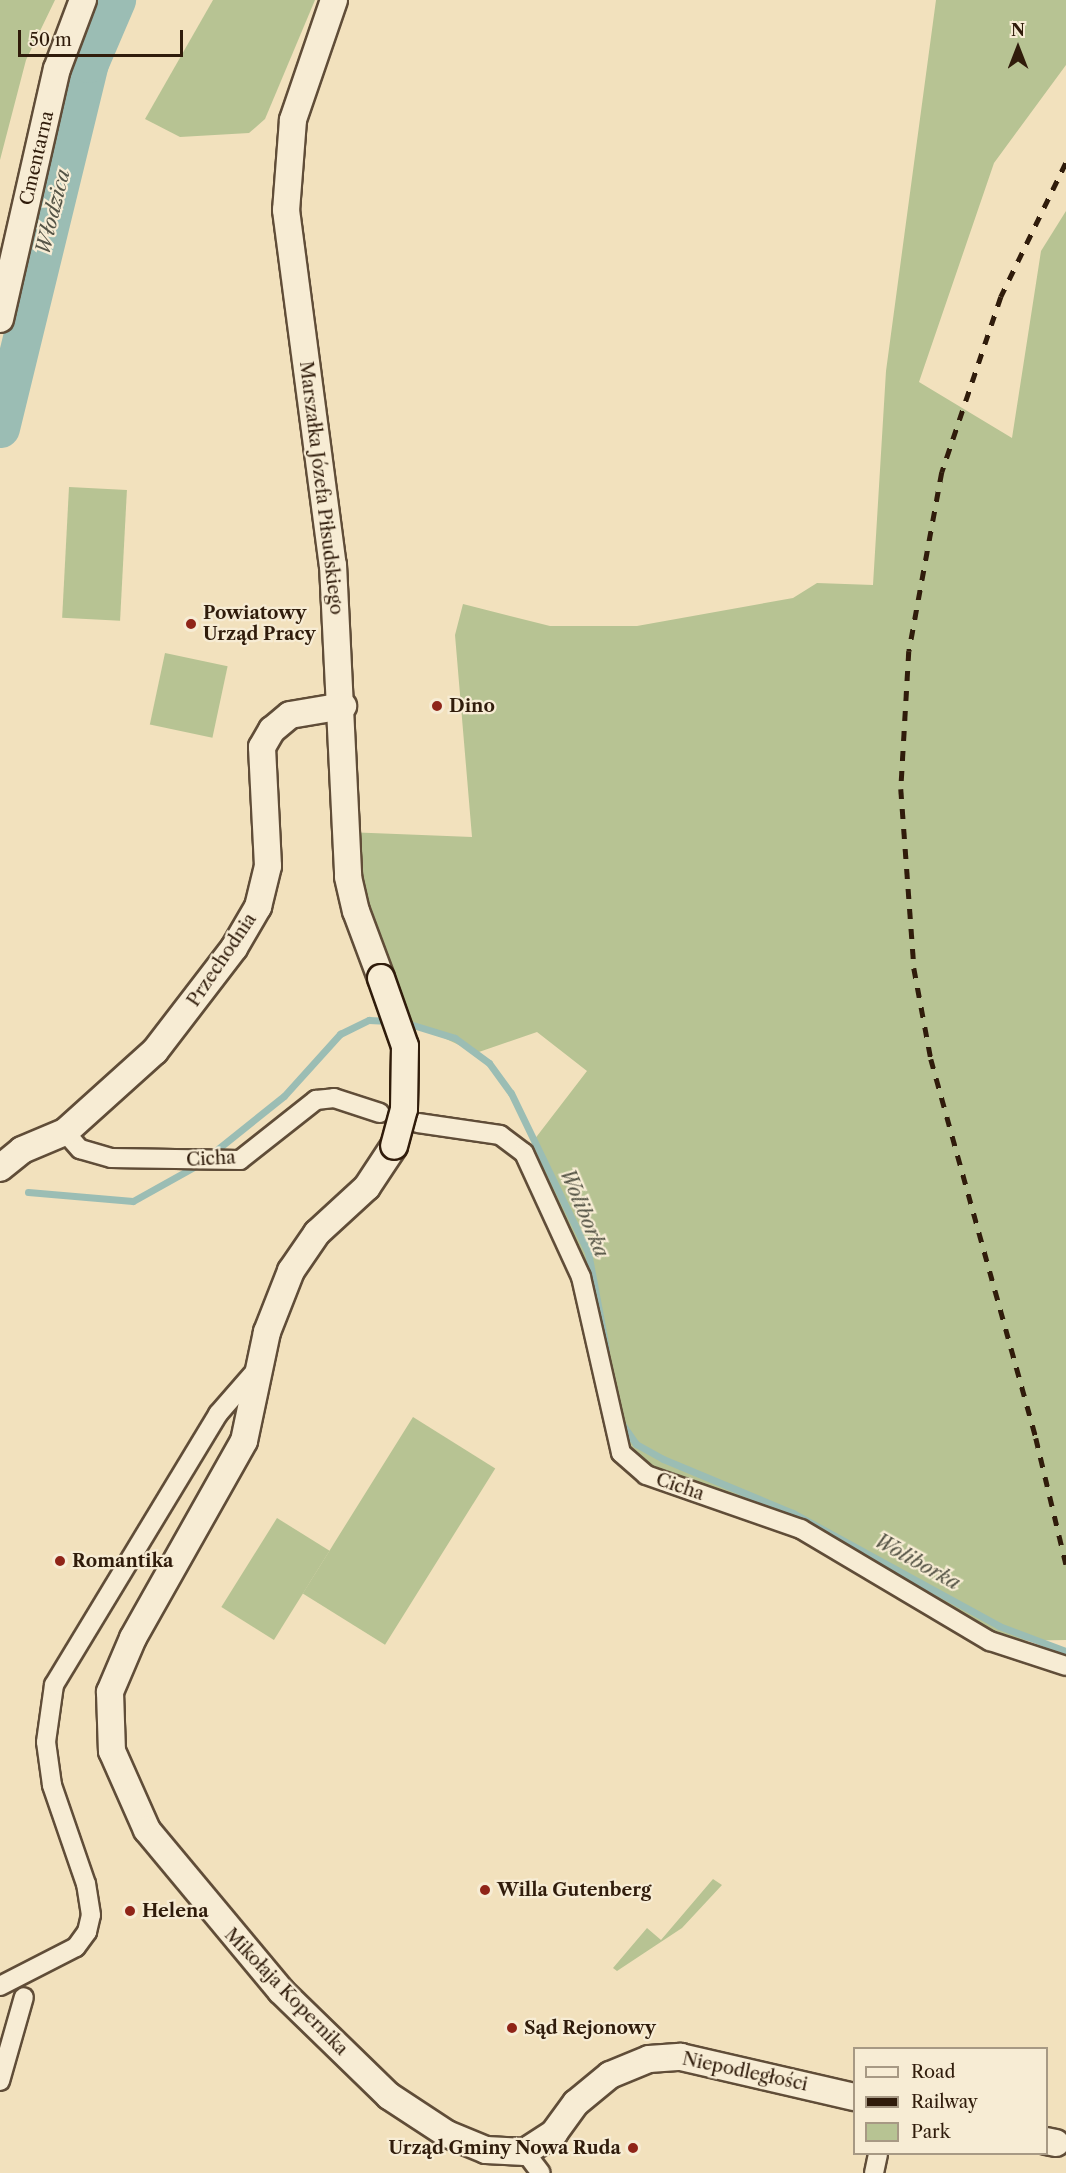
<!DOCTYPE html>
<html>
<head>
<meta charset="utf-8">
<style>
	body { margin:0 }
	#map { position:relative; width:1066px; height:2173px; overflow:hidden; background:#f2e1bd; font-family:"Libre Caslon Text",serif }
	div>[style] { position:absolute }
	.green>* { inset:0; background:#b7c393; transform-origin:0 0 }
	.stream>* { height:7px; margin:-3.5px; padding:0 3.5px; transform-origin:3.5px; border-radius:3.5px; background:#9bbdb4 }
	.river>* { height:39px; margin:-19.5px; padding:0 19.5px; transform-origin:19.5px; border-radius:19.5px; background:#9bbdb4 }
	.roads { filter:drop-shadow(2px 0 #604d38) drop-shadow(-2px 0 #604d38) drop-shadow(0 2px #604d38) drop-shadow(0 -2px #604d38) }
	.street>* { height:18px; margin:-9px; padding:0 9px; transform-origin:9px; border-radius:9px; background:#f7ecd4 }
	.secondary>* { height:26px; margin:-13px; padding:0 13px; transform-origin:13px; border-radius:13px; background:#f7ecd4 }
	.rail>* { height:4.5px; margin-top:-2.25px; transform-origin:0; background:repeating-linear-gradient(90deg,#301c0b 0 10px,transparent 0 20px) }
	.bridges { filter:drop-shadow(2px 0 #301c0b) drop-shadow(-2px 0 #301c0b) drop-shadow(0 2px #301c0b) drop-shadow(0 -2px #301c0b) }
	.secondary-bridge>* { height:26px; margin:-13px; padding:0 13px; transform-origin:13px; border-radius:13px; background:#f7ecd4 }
	.dots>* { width:16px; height:16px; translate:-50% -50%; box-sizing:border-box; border:3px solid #f7ecd4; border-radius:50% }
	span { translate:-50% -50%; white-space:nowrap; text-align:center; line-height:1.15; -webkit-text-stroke:4.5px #f7ecd4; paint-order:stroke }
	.street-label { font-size:18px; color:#301c0b }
	.poi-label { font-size:18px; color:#301c0b; font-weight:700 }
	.left { translate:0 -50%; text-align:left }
	.right { translate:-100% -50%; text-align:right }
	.water-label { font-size:20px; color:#555446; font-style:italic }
	.legend { position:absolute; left:853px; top:2047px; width:195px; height:108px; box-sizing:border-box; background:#f7ecd4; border:2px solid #a79984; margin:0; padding:8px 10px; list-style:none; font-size:18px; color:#301c0b }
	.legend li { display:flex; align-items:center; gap:12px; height:30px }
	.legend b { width:30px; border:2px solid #a79984 }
	.north { position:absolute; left:988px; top:18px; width:60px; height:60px; -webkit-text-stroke:4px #f7ecd4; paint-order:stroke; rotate:0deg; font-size:16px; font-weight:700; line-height:24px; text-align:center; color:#301c0b }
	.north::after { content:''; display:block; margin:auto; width:21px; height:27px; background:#301c0b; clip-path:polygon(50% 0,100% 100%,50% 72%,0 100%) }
	.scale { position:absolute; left:18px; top:30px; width:165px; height:27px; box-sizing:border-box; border:3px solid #301c0b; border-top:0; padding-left:8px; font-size:18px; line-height:21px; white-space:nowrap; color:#301c0b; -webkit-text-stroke:4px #f7ecd4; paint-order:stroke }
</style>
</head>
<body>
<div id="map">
	<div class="green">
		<div style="clip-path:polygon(0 0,55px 0,26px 60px,0 160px)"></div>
		<div style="clip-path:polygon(213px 0,315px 0,265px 119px,249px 133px,180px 137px,145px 119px)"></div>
		<div style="clip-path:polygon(936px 0,1066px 0,1066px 65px,994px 163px,919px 382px,1012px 438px,1041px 251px,1066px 211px,1066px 1640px,990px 1641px,801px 1529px,646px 1475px,621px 1453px,534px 1140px,587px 1071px,537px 1032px,476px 1053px,410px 1022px,381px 978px,346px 832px,472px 837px,455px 635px,463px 604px,550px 626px,637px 626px,793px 598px,817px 583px,873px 585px,886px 371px)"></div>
		<div style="left:69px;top:487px;width:58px;height:131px;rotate:3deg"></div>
		<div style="left:165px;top:653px;width:64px;height:73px;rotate:12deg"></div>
		<div style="left:413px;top:1417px;width:97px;height:208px;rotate:32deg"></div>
		<div style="left:277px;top:1518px;width:62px;height:105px;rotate:32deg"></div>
		<div style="clip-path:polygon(713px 1879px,722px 1885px,682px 1928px,617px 1971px,613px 1968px,647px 1928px,661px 1940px)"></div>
	</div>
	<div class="stream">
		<div style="left:403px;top:1022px;width:54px;rotate:17.1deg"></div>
		<div style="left:455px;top:1038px;width:42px;rotate:36.3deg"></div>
		<div style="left:489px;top:1063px;width:37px;rotate:54deg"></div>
		<div style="left:511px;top:1093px;width:177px;rotate:64.2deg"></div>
		<div style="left:588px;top:1252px;width:98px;rotate:79.4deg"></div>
		<div style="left:209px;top:1156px;width:96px;rotate:-38.7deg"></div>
		<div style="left:284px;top:1096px;width:84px;rotate:-47.9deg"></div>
		<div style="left:340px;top:1034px;width:32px;rotate:-26deg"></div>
		<div style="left:369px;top:1020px;width:20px;rotate:3deg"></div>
		<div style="left:28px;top:1192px;width:105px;rotate:4.9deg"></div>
		<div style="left:133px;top:1201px;width:78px;rotate:-29.2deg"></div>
		<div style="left:620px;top:1421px;width:28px;rotate:55deg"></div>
		<div style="left:636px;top:1444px;width:31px;rotate:29deg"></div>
		<div style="left:663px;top:1459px;width:141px;rotate:22.6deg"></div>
		<div style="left:793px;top:1513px;width:235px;rotate:28.7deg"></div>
		<div style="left:999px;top:1626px;width:72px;rotate:20.5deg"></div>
	</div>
	<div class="river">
		<div style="left:0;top:428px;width:376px;rotate:-76.3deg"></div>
		<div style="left:89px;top:63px;width:69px;rotate:-66.8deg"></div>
	</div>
	<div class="roads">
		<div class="street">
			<div style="left:418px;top:1123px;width:83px;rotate:8.3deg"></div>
			<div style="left:500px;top:1135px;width:30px;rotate:37deg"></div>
			<div style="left:524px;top:1153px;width:136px;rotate:65.3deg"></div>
			<div style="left:581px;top:1277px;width:180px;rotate:77.2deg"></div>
			<div style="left:621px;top:1453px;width:33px;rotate:41deg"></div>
			<div style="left:646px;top:1475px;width:164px;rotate:19.2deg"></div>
			<div style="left:801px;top:1529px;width:220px;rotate:30.7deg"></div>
			<div style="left:990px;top:1641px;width:80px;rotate:18.2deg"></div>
			<div style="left:65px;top:1132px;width:23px;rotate:49deg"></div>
			<div style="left:80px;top:1149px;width:32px;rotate:16deg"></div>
			<div style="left:111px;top:1158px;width:129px;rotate:0.9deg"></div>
			<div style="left:240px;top:1160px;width:97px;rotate:-38.3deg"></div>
			<div style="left:316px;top:1100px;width:18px;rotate:-6deg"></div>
			<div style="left:334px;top:1098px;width:48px;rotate:18.1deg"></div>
			<div style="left:0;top:1986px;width:85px;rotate:-27.2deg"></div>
			<div style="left:76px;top:1947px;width:19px;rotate:-54deg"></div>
			<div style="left:87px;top:1932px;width:17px;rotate:-77deg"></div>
			<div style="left:91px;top:1915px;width:31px;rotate:-99deg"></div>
			<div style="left:86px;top:1884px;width:105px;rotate:-109deg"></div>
			<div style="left:52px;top:1785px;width:43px;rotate:-97.9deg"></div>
			<div style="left:46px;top:1742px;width:58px;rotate:-82deg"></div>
			<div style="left:54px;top:1685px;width:317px;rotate:-58.8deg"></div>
			<div style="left:218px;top:1414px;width:62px;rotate:-48.9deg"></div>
			<div style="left:0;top:2081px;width:87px;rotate:-74.1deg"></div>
			<div style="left:525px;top:2152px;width:26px;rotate:53deg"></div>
			<div style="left:874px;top:2173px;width:19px;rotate:-78deg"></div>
		</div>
		<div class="secondary">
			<div style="left:334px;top:0;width:127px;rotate:108.9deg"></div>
			<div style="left:293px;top:120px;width:90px;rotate:94.4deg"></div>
			<div style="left:286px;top:210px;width:358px;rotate:82.5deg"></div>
			<div style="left:333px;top:565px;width:312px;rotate:87.2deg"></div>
			<div style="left:348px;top:877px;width:35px;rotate:77deg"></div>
			<div style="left:356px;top:911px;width:72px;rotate:69.5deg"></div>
			<div style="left:0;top:319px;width:256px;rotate:-77.2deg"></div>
			<div style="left:57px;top:69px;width:74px;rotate:-69.4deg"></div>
			<div style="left:394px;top:1146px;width:49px;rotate:123.4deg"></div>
			<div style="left:367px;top:1187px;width:68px;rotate:137.4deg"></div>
			<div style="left:317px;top:1233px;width:46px;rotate:124.4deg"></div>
			<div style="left:291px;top:1271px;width:66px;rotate:111.5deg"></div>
			<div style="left:267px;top:1332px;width:111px;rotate:101.9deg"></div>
			<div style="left:244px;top:1441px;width:226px;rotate:119.4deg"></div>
			<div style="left:133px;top:1638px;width:59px;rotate:113.1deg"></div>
			<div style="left:110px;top:1692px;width:59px;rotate:88.1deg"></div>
			<div style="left:112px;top:1751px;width:86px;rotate:66.1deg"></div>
			<div style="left:147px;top:1830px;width:209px;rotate:50.2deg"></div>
			<div style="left:281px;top:1991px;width:151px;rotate:44.2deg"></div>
			<div style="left:389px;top:2096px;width:69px;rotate:33.2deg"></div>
			<div style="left:447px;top:2134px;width:42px;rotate:22.3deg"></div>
			<div style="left:486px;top:2150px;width:39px;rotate:3deg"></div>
			<div style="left:525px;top:2152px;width:35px;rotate:-33deg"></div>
			<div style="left:554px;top:2133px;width:37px;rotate:-54deg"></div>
			<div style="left:576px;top:2103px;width:44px;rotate:-39.5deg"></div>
			<div style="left:610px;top:2075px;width:42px;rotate:-22.3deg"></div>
			<div style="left:649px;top:2059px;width:32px;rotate:-4deg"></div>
			<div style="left:681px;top:2057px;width:178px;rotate:13deg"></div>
			<div style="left:0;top:1168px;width:28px;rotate:-39deg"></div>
			<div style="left:22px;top:1150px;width:47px;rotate:-22.7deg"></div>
			<div style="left:65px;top:1132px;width:121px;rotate:-42deg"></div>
			<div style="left:155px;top:1051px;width:130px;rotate:-52.5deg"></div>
			<div style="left:234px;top:948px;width:48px;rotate:-59.7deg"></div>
			<div style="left:258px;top:907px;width:42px;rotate:-76.3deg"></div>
			<div style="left:268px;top:866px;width:119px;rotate:-92.9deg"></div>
			<div style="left:262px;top:747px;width:20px;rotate:-60deg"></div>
			<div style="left:272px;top:730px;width:23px;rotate:-40deg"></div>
			<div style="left:290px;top:715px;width:54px;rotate:-9.6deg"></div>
			<div style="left:1046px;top:2141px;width:10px;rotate:11deg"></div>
		</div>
	</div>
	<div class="rail">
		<div style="left:1066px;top:163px;width:149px;rotate:115.9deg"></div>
		<div style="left:1001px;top:297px;width:185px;rotate:108.6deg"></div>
		<div style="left:942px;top:472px;width:182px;rotate:100.4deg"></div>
		<div style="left:909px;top:651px;width:138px;rotate:93.3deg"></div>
		<div style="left:901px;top:789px;width:179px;rotate:85.8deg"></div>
		<div style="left:914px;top:968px;width:93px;rotate:79.4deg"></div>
		<div style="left:931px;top:1059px;width:393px;rotate:74.5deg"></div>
		<div style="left:1036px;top:1438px;width:130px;rotate:76.6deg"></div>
	</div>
	<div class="bridges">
		<div class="secondary-bridge">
			<div style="left:381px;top:978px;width:72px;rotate:70.6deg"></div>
			<div style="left:405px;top:1046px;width:63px;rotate:90.9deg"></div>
			<div style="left:404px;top:1109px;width:38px;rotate:105deg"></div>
		</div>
	</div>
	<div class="dots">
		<div style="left:191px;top:624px;background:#8f2418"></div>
		<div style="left:437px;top:706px;background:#8f2418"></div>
		<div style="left:60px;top:1561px;background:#8f2418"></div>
		<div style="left:485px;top:1890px;background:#8f2418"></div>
		<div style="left:130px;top:1911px;background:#8f2418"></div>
		<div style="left:512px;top:2028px;background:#8f2418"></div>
		<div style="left:633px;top:2148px;background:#8f2418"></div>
	</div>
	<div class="street-label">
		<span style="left:37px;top:158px;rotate:-77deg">Cmentarna</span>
		<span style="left:321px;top:488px;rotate:83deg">Marszałka Józefa Piłsudskiego</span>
		<span style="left:222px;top:960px;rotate:-56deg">Przechodnia</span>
		<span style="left:211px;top:1159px;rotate:-3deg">Cicha</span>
		<span style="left:680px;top:1487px;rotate:19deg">Cicha</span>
		<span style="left:286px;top:1992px;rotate:46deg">Mikołaja Kopernika</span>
		<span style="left:745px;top:2072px;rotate:12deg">Niepodległości</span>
	</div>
	<div class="poi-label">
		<span class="left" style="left:203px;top:624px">Powiatowy<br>Urząd Pracy</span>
		<span class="left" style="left:449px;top:706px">Dino</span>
		<span class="left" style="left:72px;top:1561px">Romantika</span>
		<span class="left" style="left:497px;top:1890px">Willa Gutenberg</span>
		<span class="left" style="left:142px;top:1911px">Helena</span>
		<span class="left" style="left:524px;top:2028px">Sąd Rejonowy</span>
		<span class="right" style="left:621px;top:2148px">Urząd Gminy Nowa Ruda</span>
	</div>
	<div class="water-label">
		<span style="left:53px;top:212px;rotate:-76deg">Włodzica</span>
		<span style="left:584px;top:1213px;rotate:67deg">Woliborka</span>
		<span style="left:917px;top:1562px;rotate:29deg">Woliborka</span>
	</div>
	<ul class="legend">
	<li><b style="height:8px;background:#f7ecd4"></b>Road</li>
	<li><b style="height:8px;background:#301c0b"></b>Railway</li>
	<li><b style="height:16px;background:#b7c393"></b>Park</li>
	</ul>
	<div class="north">N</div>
	<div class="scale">50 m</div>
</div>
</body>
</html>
